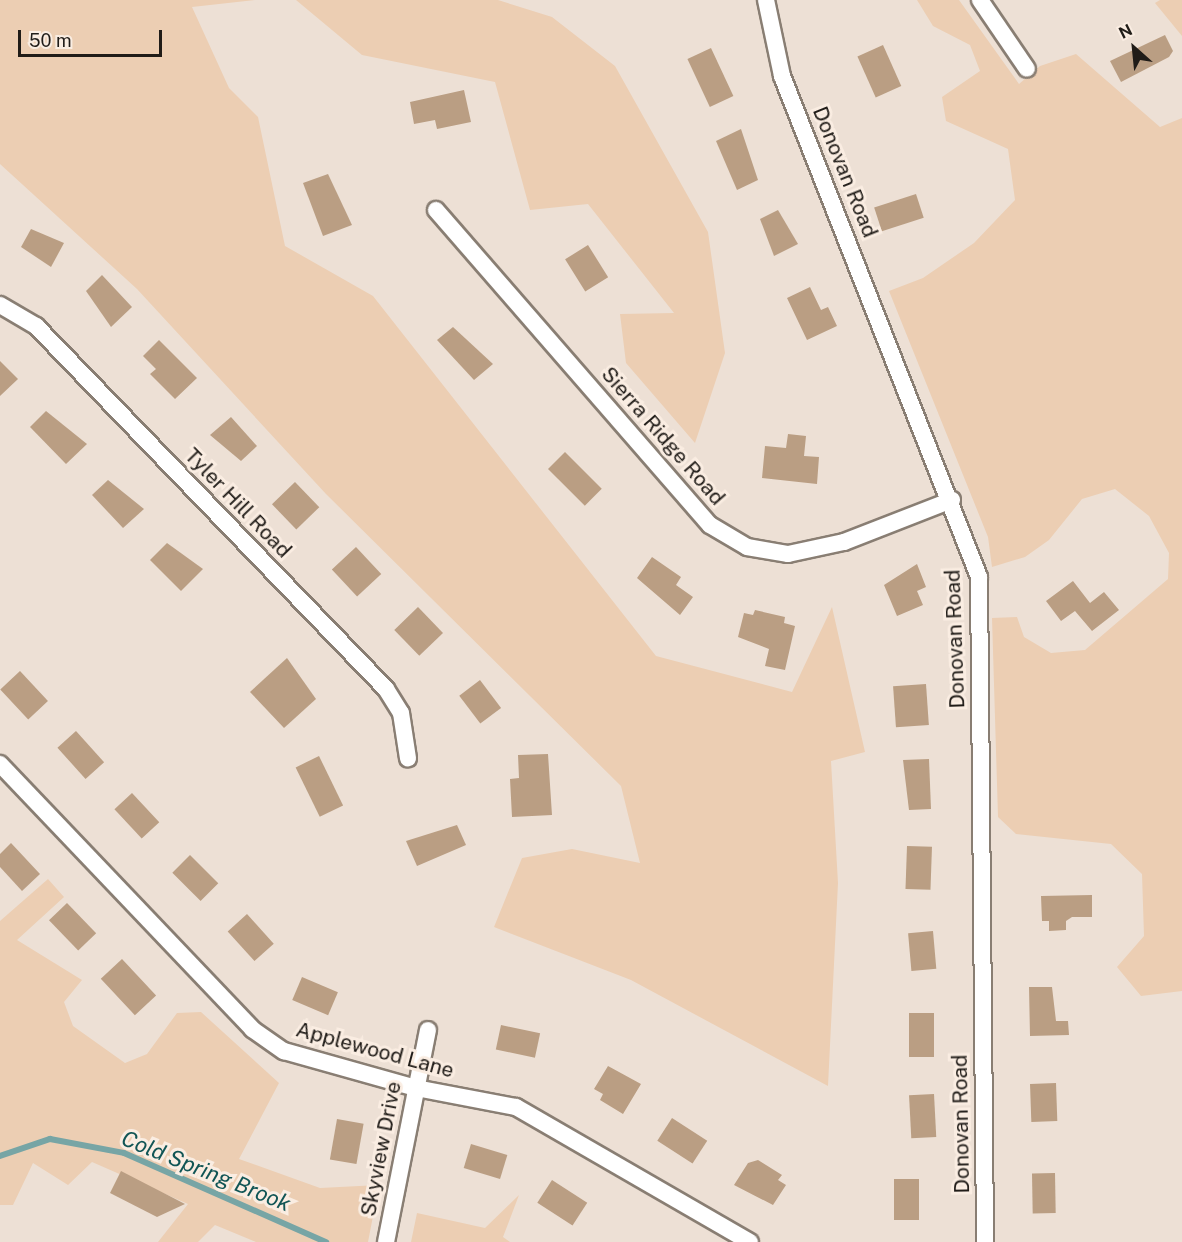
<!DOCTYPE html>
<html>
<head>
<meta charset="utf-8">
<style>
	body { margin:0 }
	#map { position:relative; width:1182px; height:1242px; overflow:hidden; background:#ede0d5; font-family:"Public Sans",sans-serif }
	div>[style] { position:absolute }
	.green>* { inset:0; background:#ecceb3 }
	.stream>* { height:6px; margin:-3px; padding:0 3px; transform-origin:3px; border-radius:3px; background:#77a5a5 }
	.building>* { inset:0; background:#ba9e83; transform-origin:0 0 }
	.roads { filter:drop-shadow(2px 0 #897e73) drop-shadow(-2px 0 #897e73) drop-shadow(0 2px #897e73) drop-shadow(0 -2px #897e73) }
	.street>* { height:16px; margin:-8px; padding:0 8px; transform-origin:8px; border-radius:8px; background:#fff }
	span { translate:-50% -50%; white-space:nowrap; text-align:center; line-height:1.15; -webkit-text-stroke:6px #faede2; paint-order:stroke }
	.street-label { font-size:21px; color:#201c18 }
	.water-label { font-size:22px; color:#155; font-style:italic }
	.north { position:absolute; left:1104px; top:18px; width:60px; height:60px; -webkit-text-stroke:4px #faede2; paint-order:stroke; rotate:333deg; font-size:16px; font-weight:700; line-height:24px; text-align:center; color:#201c18 }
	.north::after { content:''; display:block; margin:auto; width:21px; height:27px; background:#201c18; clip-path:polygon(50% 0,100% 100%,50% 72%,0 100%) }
	.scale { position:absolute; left:18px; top:30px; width:144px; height:27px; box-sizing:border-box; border:3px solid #201c18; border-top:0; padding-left:8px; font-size:18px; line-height:21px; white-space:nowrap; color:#201c18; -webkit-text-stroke:4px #faede2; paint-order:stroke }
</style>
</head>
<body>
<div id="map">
	<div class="green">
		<div style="clip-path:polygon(0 0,255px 0,192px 7px,229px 88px,258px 117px,285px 246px,373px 296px,656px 656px,792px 692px,832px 607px,865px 752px,831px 761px,838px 883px,828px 1086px,631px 980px,494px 927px,522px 858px,572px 849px,640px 863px,621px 786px,326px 494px,137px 289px,0 164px)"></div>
		<div style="clip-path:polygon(296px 0,498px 0,552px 17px,615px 66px,708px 232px,725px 353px,695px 443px,626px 363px,620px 314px,674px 313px,588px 204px,530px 210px,495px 82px,362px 55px)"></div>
		<div style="clip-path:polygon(917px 0,959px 0,1019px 84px,1040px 66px,1076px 54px,1160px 127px,1182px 118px,1182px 991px,1141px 996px,1117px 967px,1144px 936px,1142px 874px,1111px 844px,1016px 834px,998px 817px,992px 618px,1017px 617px,1024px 637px,1051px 653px,1085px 650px,1168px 579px,1169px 553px,1149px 516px,1115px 489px,1082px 499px,1049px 540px,1025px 557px,992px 567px,988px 537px,889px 291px,923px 278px,974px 243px,1015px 200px,1008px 149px,946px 121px,942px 97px,980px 71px,970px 45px,933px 26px)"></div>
		<div style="clip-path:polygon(1160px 0,1182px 0,1182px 36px,1155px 3px)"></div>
		<div style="clip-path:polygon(48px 879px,64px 897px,17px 940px,82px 980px,64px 1002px,73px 1026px,125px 1063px,147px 1054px,177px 1013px,201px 1012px,279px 1083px,239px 1159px,320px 1188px,379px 1185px,368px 1242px,256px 1242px,215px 1225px,198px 1242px,158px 1242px,188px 1204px,92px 1162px,68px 1185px,33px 1163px,13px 1205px,0 1205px,0 921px)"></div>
		<div style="clip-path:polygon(519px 1195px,503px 1237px,510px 1242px,411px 1242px,417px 1213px,485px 1228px)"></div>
	</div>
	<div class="stream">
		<div style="left:0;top:1156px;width:53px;rotate:-18.8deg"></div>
		<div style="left:50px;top:1139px;width:75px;rotate:10.7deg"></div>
		<div style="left:124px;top:1153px;width:221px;rotate:23.8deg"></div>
	</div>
	<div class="building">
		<div style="clip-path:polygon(1165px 35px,1173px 51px,1169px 57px,1121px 82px,1110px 61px)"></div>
		<div style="left:883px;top:45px;width:45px;height:28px;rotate:66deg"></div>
		<div style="left:711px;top:48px;width:53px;height:26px;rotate:65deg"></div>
		<div style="clip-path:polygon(464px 90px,471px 122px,437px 129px,435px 120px,414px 124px,410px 102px)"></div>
		<div style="clip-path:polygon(741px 129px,758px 180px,737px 190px,716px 141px)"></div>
		<div style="clip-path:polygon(328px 174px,352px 225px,323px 236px,303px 183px)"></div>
		<div style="left:916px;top:194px;width:25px;height:44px;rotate:72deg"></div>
		<div style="clip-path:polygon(778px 210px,798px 244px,774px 256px,760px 219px)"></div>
		<div style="clip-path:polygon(31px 229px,64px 243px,51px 267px,21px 247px)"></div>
		<div style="left:588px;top:245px;width:38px;height:27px;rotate:58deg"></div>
		<div style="clip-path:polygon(102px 275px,132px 307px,111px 327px,86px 291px)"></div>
		<div style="clip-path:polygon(810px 287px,821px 310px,828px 307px,837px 326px,807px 340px,787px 298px)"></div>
		<div style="clip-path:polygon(453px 327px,493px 364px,474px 380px,437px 340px)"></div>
		<div style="clip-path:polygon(159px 340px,197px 378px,175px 399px,150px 374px,156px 369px,143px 356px)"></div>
		<div style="clip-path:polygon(0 361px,18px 379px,0 396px)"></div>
		<div style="clip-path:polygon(46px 411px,87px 444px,66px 464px,30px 427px)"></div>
		<div style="clip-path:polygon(231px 417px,257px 446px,241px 461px,210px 435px)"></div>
		<div style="clip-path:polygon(788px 434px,806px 436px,804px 456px,819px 457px,817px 484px,762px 478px,765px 446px,786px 448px)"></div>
		<div style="left:565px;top:452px;width:52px;height:24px;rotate:45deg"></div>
		<div style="clip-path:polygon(108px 480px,144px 509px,123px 528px,92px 495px)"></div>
		<div style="left:295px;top:482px;width:35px;height:32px;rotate:46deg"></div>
		<div style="clip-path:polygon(167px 543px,203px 569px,181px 591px,150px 560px)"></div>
		<div style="left:356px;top:547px;width:37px;height:33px;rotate:47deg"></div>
		<div style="clip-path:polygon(652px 557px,681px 577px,676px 585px,693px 597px,680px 615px,637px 578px)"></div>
		<div style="clip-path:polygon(917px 564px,926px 587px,917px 591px,923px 605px,897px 616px,884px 585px)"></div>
		<div style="clip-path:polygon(1073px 581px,1090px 603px,1104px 592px,1119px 610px,1092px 631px,1075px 611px,1061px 621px,1046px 601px)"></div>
		<div style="left:418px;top:607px;width:36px;height:33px;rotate:46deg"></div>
		<div style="clip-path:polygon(755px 610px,785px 617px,784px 623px,795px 626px,785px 670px,765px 666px,769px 649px,738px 637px,744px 613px,753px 615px)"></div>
		<div style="clip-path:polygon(287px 658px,316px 699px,284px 728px,250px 692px)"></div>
		<div style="left:20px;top:671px;width:41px;height:27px;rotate:47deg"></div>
		<div style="left:480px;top:680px;width:35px;height:26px;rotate:53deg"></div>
		<div style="left:926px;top:684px;width:41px;height:33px;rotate:86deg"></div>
		<div style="left:76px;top:731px;width:42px;height:25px;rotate:48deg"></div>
		<div style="clip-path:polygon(548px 754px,552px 815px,512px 817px,510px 779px,519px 778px,518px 755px)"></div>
		<div style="left:319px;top:756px;width:55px;height:26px;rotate:64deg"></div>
		<div style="clip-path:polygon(929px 759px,931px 809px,909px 810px,903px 760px)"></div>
		<div style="left:132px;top:793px;width:40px;height:24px;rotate:47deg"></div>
		<div style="clip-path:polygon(457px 825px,466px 845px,417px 866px,406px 841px)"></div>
		<div style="clip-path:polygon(11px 843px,40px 874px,22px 891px,0 867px,0 854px)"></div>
		<div style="left:907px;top:846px;width:25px;height:43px;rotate:2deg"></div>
		<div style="left:190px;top:855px;width:40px;height:25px;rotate:45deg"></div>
		<div style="clip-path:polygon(1092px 895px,1092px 917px,1072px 917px,1066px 921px,1066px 930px,1049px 931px,1049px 921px,1042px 921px,1041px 896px)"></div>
		<div style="left:67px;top:903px;width:42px;height:25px;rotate:46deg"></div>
		<div style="left:247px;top:914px;width:40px;height:26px;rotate:48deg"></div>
		<div style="left:933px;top:931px;width:38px;height:25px;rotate:85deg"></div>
		<div style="left:122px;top:959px;width:50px;height:29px;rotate:47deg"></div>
		<div style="left:302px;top:977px;width:39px;height:25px;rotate:23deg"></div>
		<div style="clip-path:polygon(1029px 987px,1052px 987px,1056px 1021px,1068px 1021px,1069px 1035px,1030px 1036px)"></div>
		<div style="left:909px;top:1013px;width:25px;height:44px"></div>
		<div style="left:501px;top:1025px;width:40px;height:25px;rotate:12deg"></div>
		<div style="clip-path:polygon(608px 1066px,641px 1084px,623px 1114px,600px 1100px,603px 1094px,594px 1089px)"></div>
		<div style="left:1056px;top:1083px;width:38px;height:26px;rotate:88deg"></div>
		<div style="left:934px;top:1094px;width:43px;height:25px;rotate:87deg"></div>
		<div style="left:672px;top:1118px;width:42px;height:27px;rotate:33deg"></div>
		<div style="left:337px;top:1119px;width:27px;height:41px;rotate:10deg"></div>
		<div style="left:471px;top:1144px;width:38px;height:25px;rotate:17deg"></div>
		<div style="clip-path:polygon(758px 1160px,782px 1175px,778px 1180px,786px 1185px,773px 1205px,734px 1185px,748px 1163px)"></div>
		<div style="clip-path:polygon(121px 1171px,185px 1204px,157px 1217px,110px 1193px)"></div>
		<div style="left:1055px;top:1173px;width:40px;height:23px;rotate:89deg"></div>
		<div style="left:894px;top:1179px;width:25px;height:41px"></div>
		<div style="left:552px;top:1180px;width:42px;height:27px;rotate:33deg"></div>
	</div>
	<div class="roads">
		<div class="street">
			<div style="left:766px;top:0;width:78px;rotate:78.1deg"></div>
			<div style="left:782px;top:76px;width:538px;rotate:68.53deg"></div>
			<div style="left:979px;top:577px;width:665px;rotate:89.48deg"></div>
			<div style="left:980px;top:0;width:83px;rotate:55.7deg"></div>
			<div style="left:436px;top:210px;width:417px;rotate:49deg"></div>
			<div style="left:710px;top:525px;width:43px;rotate:30.7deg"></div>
			<div style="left:747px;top:547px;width:42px;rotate:9.7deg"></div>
			<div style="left:788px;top:554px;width:57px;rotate:-12.1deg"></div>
			<div style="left:844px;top:542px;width:116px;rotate:-21.3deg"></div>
			<div style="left:0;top:305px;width:42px;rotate:30.3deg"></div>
			<div style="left:36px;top:326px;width:504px;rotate:46.04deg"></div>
			<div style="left:386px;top:689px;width:28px;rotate:58deg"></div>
			<div style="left:401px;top:713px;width:46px;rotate:81.2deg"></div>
			<div style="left:0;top:764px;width:366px;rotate:46.4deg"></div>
			<div style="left:252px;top:1029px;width:39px;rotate:35deg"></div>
			<div style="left:284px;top:1051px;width:137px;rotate:15.7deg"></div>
			<div style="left:416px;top:1088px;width:102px;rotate:10.8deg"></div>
			<div style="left:516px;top:1107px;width:270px;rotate:30deg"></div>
			<div style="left:386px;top:1242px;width:216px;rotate:-78.8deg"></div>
		</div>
	</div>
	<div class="street-label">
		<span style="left:845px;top:172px;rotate:68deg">Donovan Road</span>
		<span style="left:663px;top:436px;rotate:49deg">Sierra Ridge Road</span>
		<span style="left:238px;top:503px;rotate:46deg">Tyler Hill Road</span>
		<span style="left:955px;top:639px;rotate:-92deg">Donovan Road</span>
		<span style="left:375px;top:1050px;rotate:15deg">Applewood Lane</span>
		<span style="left:961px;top:1124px;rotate:-91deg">Donovan Road</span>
		<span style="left:381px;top:1149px;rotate:-79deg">Skyview Drive</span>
	</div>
	<div class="water-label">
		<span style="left:206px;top:1171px;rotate:22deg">Cold Spring Brook</span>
	</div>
	<div class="north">N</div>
	<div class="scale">50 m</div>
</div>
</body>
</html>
